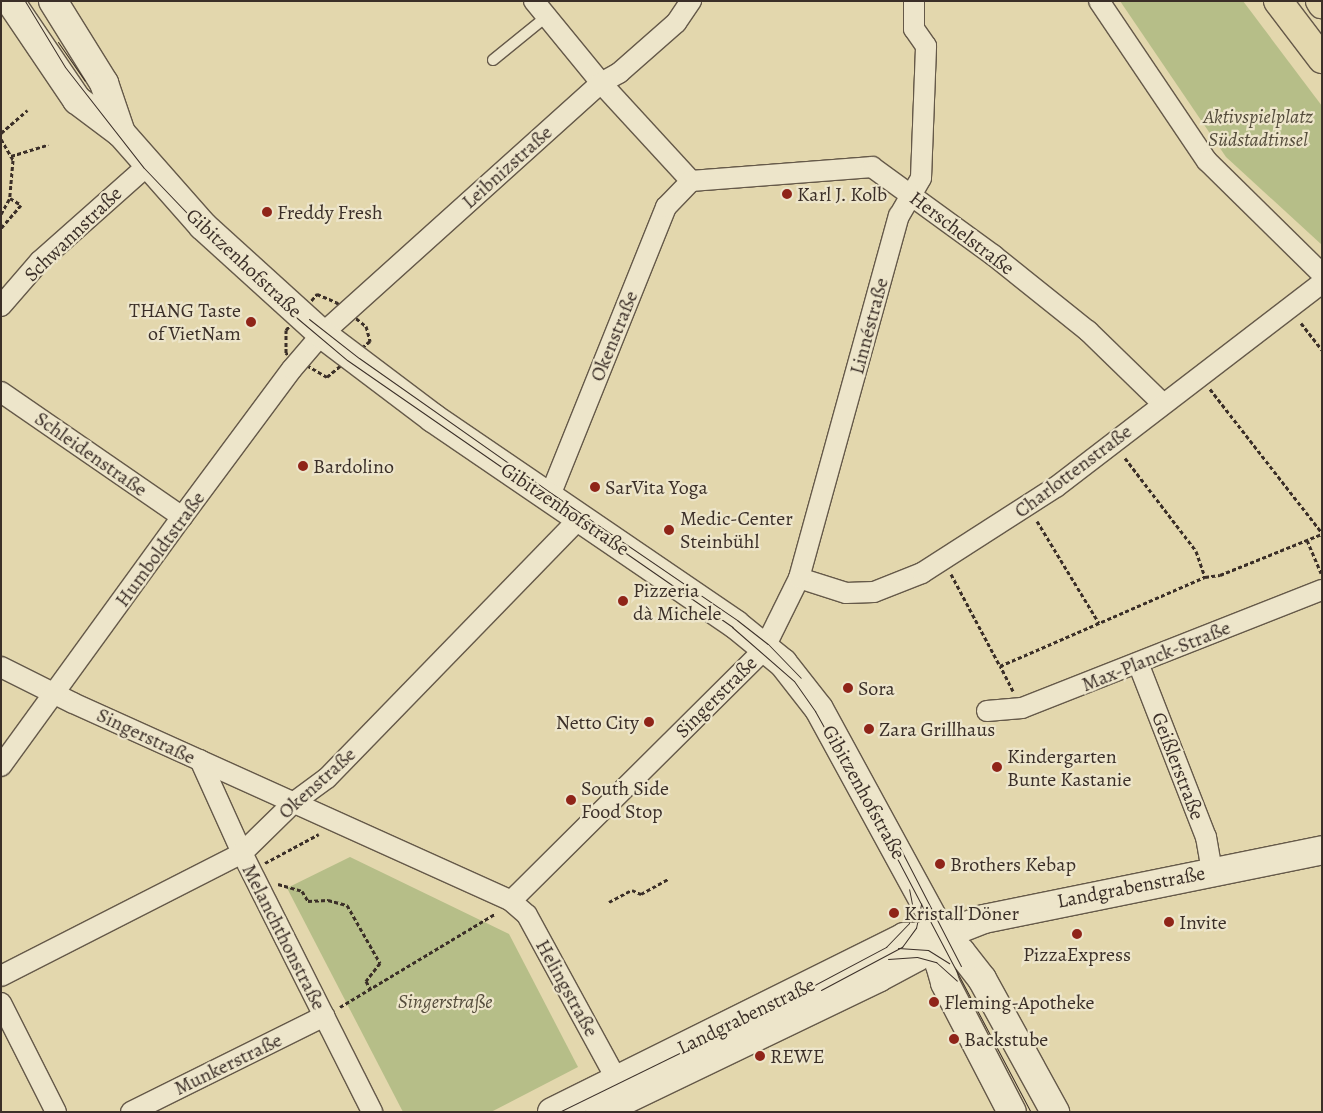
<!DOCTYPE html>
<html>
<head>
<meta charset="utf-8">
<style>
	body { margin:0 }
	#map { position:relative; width:1323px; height:1113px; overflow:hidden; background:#e3d7ad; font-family:Alegreya,serif }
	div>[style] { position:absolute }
	.green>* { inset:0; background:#b6be88 }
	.path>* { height:3px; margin-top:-1.5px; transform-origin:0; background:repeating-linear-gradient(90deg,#3b2f28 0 4px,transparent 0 6.5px) }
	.roads { filter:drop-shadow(1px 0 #655949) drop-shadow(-1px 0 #655949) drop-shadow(0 1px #655949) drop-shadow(0 -1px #655949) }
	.lane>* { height:10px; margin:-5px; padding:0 5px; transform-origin:5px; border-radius:5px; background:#ede5ca }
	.street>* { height:20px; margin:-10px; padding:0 10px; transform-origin:10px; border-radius:10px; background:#ede5ca }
	.secondary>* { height:28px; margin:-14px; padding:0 14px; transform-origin:14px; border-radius:14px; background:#ede5ca }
	.highway>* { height:28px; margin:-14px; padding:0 14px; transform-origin:14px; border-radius:14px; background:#e3d7ad }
	.tram>* { height:1px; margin:-0.5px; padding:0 0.5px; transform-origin:0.5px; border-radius:0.5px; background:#3b2f28 }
	.dots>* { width:14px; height:14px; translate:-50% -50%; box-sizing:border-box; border:2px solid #ede5ca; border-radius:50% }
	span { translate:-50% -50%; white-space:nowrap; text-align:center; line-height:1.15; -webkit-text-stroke:4.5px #ede5ca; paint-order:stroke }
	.park-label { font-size:20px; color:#544c3b; font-style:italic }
	.street-label { font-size:20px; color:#3b2f28 }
	.poi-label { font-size:20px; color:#3b2f28 }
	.left { translate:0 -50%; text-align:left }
	.right { translate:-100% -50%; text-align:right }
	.frame { position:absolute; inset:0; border:2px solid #3b2f28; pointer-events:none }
</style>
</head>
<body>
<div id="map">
	<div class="green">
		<div style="clip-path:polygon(1120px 1px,1243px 1px,1322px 106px,1322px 245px,1226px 157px)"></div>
		<div style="clip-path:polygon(350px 857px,509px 934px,578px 1067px,491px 1112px,403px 1112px,287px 888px)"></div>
	</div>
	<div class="path">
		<div style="left:1px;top:133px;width:35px;rotate:-41deg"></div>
		<div style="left:1px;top:139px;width:24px;rotate:60deg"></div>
		<div style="left:13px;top:160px;width:38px;rotate:95deg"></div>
		<div style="left:11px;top:156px;width:39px;rotate:-17deg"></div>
		<div style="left:1px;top:214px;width:18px;rotate:-61deg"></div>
		<div style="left:10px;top:198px;width:13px;rotate:32deg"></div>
		<div style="left:21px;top:205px;width:30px;rotate:131deg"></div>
		<div style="left:317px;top:294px;width:21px;rotate:23deg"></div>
		<div style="left:336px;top:302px;width:38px;rotate:39deg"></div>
		<div style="left:366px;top:326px;width:16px;rotate:75deg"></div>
		<div style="left:370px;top:341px;width:56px;rotate:140.1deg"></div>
		<div style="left:327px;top:377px;width:48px;rotate:-149.7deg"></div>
		<div style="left:286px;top:353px;width:23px;rotate:-90deg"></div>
		<div style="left:286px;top:330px;width:48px;rotate:-49.3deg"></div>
		<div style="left:1301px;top:323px;width:34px;rotate:52deg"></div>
		<div style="left:1210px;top:389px;width:182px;rotate:52.1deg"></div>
		<div style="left:1125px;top:458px;width:117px;rotate:52.6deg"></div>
		<div style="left:1196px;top:551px;width:28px;rotate:71deg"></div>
		<div style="left:1037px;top:521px;width:119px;rotate:58.7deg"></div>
		<div style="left:1307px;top:540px;width:36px;rotate:67deg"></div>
		<div style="left:951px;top:574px;width:104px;rotate:62deg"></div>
		<div style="left:1013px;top:691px;width:28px;rotate:-117deg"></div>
		<div style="left:1000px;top:666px;width:223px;rotate:-23.5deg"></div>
		<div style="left:1205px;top:577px;width:15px;rotate:-8deg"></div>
		<div style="left:1220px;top:575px;width:110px;rotate:-21.9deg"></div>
		<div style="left:265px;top:863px;width:61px;rotate:-28.2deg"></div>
		<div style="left:278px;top:884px;width:25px;rotate:16deg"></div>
		<div style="left:302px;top:891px;width:12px;rotate:59deg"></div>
		<div style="left:308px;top:901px;width:20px;rotate:-3deg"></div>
		<div style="left:328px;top:900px;width:20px;rotate:15deg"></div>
		<div style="left:347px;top:905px;width:67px;rotate:60.4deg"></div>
		<div style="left:380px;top:963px;width:23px;rotate:128deg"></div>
		<div style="left:366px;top:981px;width:10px;rotate:61deg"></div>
		<div style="left:609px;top:902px;width:26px;rotate:-28deg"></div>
		<div style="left:632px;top:890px;width:10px;rotate:24deg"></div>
		<div style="left:641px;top:894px;width:31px;rotate:-29deg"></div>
		<div style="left:340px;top:1007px;width:181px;rotate:-31deg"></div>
	</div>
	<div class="roads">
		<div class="lane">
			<div style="left:493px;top:60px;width:68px;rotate:-39.1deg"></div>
		</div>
		<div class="street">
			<div style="left:534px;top:1px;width:106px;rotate:50.7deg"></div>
			<div style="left:601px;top:83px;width:133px;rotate:47.4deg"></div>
			<div style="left:691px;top:181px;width:182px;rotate:-4.4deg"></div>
			<div style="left:872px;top:167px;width:150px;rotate:36deg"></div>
			<div style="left:993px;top:255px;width:122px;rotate:38.7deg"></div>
			<div style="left:1088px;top:331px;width:103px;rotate:44.2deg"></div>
			<div style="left:1099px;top:1px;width:193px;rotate:56deg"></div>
			<div style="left:1207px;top:161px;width:161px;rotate:44.5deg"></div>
			<div style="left:1px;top:306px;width:60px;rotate:-49.1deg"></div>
			<div style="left:40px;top:261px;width:144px;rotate:-41.6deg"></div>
			<div style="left:1px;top:392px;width:220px;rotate:34.6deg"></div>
			<div style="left:549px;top:498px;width:314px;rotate:-68.1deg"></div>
			<div style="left:666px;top:207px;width:36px;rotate:-46deg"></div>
			<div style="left:799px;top:578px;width:49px;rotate:17.7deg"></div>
			<div style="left:846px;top:593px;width:28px;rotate:-2deg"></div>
			<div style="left:874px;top:592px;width:52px;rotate:-21.6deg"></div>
			<div style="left:922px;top:573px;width:159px;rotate:-32.7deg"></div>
			<div style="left:1056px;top:487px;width:335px;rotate:-37.5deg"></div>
			<div style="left:1138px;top:663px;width:187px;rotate:68.7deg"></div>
			<div style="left:1206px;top:837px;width:35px;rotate:80deg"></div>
			<div style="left:1px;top:667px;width:80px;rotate:26.6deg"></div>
			<div style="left:73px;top:703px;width:481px;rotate:24.3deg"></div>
			<div style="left:511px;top:901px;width:355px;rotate:-44.8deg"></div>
			<div style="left:763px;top:651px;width:81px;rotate:-63.7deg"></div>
			<div style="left:799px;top:578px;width:376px;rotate:-74.6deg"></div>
			<div style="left:899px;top:216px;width:44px;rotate:-59.9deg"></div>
			<div style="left:921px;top:178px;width:132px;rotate:-87.8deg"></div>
			<div style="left:926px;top:46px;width:21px;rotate:-125deg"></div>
			<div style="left:914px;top:29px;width:28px;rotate:-90deg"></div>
			<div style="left:987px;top:711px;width:35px;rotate:-5deg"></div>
			<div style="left:1022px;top:708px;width:322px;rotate:-21.5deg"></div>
			<div style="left:200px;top:760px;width:102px;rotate:65.7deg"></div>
			<div style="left:242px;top:853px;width:290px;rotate:63.3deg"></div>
			<div style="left:1px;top:766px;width:308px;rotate:-54deg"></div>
			<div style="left:182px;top:517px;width:184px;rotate:-53.4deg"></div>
			<div style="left:292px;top:369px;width:46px;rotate:-49.4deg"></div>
			<div style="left:322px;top:334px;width:375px;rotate:-42deg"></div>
			<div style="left:601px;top:83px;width:21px;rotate:-29deg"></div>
			<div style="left:619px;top:73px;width:76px;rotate:-41.3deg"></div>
			<div style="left:676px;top:23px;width:27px;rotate:-56deg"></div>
			<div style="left:511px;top:901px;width:21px;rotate:41deg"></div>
			<div style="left:527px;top:915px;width:188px;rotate:61.4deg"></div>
			<div style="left:1px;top:976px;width:271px;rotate:-27deg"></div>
			<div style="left:242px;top:853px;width:71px;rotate:-44.4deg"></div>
			<div style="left:293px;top:803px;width:42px;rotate:-36.3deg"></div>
			<div style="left:327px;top:778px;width:361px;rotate:-45.8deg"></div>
			<div style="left:1px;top:1003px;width:122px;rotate:63.2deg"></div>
			<div style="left:131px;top:1112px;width:216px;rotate:-26.4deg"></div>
		</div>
		<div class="secondary">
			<div style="left:10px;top:1px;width:120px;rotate:55.9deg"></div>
			<div style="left:77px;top:100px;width:55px;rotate:36.9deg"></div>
			<div style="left:121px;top:133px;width:124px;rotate:48.6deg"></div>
			<div style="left:203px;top:226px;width:161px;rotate:42.2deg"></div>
			<div style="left:322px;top:334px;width:139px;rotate:37.1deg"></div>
			<div style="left:433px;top:418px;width:366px;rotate:34.3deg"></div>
			<div style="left:735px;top:624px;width:62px;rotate:39.1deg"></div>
			<div style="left:783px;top:663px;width:58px;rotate:52deg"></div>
			<div style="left:819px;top:709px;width:259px;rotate:61.4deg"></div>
			<div style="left:943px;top:936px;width:24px;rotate:42deg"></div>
			<div style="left:961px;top:952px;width:34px;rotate:52deg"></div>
			<div style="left:982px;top:979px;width:152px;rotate:61.2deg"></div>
			<div style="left:53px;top:1px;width:97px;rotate:58.1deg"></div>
			<div style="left:104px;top:83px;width:53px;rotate:71.2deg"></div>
			<div style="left:943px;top:936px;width:29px;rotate:96deg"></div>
			<div style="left:940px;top:965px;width:19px;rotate:74deg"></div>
			<div style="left:945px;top:983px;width:145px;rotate:62.6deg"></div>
			<div style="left:552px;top:1112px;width:393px;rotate:-26.4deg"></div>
			<div style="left:904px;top:937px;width:39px;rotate:-1deg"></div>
			<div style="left:600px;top:1112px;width:309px;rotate:-25.7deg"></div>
			<div style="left:878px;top:978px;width:44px;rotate:-28.3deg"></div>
			<div style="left:917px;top:957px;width:37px;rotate:-38deg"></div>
			<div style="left:946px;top:934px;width:41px;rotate:-21.5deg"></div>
			<div style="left:984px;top:919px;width:345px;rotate:-11.5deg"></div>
		</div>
		<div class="highway">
			<div style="left:1278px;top:1px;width:73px;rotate:52.8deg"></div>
			<div style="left:1320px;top:1px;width:4px;rotate:56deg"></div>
		</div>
	</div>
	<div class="tram">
		<div style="left:25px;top:1px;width:77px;rotate:58.8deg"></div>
		<div style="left:65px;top:67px;width:128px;rotate:52deg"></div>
		<div style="left:144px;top:168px;width:127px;rotate:46.3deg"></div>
		<div style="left:232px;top:260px;width:87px;rotate:41.7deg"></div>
		<div style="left:297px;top:318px;width:65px;rotate:40deg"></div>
		<div style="left:347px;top:360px;width:469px;rotate:34.7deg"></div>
		<div style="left:732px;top:627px;width:82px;rotate:41.1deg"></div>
		<div style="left:794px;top:681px;width:37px;rotate:55deg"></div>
		<div style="left:815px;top:711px;width:175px;rotate:60.9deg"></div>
		<div style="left:900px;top:864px;width:280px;rotate:62.2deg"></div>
		<div style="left:58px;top:42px;width:47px;rotate:55.3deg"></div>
		<div style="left:309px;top:319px;width:63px;rotate:38deg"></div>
		<div style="left:359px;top:358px;width:235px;rotate:35.1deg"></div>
		<div style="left:551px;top:493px;width:225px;rotate:34.3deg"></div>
		<div style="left:737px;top:620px;width:39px;rotate:38deg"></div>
		<div style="left:768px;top:644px;width:47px;rotate:45.9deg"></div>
		<div style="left:899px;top:846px;width:135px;rotate:62.7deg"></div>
		<div style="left:898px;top:948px;width:30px;rotate:4deg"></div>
		<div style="left:928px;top:950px;width:25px;rotate:32deg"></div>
		<div style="left:888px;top:959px;width:29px;rotate:-4deg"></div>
		<div style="left:917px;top:957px;width:20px;rotate:15deg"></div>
		<div style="left:936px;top:962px;width:28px;rotate:42deg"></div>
		<div style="left:821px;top:990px;width:92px;rotate:-28deg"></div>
		<div style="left:902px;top:947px;width:24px;rotate:-54deg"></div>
		<div style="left:916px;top:928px;width:25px;rotate:-78deg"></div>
		<div style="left:559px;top:1112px;width:241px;rotate:-26.1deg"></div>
		<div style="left:775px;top:1006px;width:126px;rotate:-28deg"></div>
		<div style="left:886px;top:947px;width:33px;rotate:-46deg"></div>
		<div style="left:909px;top:923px;width:19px;rotate:-81deg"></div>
		<div style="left:912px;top:904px;width:15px;rotate:-101deg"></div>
	</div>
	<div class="dots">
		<div style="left:787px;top:194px;background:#8f2418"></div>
		<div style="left:267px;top:212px;background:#8f2418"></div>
		<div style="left:251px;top:322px;background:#8f2418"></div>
		<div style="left:303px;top:466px;background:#8f2418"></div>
		<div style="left:595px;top:487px;background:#8f2418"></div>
		<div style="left:669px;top:530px;background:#8f2418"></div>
		<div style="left:623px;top:601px;background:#8f2418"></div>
		<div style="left:848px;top:688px;background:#8f2418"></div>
		<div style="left:649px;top:722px;background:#8f2418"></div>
		<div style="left:869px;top:729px;background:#8f2418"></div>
		<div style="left:997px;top:767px;background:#8f2418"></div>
		<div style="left:571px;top:800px;background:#8f2418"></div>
		<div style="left:940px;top:864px;background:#8f2418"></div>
		<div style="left:894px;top:913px;background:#8f2418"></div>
		<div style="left:1169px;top:922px;background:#8f2418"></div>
		<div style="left:1077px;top:934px;background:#8f2418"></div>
		<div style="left:934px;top:1002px;background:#8f2418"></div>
		<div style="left:954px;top:1039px;background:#8f2418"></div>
		<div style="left:760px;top:1056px;background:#8f2418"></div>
	</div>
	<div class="park-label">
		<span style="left:1258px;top:128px">Aktivspielplatz<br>Südstadtinsel</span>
		<span style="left:445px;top:1001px">Singerstraße</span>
	</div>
	<div class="street-label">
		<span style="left:507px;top:167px;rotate:-42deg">Leibnizstraße</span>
		<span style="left:962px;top:233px;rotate:37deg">Herschelstraße</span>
		<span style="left:73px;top:234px;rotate:-44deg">Schwannstraße</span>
		<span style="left:244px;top:263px;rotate:43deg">Gibitzenhofstraße</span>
		<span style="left:869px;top:326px;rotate:-75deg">Linnéstraße</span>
		<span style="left:614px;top:336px;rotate:-68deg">Okenstraße</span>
		<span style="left:91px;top:454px;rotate:35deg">Schleidenstraße</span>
		<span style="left:1073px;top:471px;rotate:-37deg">Charlottenstraße</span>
		<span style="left:565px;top:509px;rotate:34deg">Gibitzenhofstraße</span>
		<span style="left:160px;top:549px;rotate:-54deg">Humboldtstraße</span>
		<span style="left:1156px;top:656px;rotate:-22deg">Max-Planck-Straße</span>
		<span style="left:716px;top:697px;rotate:-45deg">Singerstraße</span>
		<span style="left:146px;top:736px;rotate:25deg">Singerstraße</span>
		<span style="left:1178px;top:766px;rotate:69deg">Geißlerstraße</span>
		<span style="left:317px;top:783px;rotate:-42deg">Okenstraße</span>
		<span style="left:864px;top:792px;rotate:61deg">Gibitzenhofstraße</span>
		<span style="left:1131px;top:887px;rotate:-11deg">Landgrabenstraße</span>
		<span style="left:284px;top:937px;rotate:63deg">Melanchthonstraße</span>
		<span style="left:567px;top:988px;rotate:61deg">Helingstraße</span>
		<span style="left:746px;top:1016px;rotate:-26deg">Landgrabenstraße</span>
		<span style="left:228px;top:1064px;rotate:-26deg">Munkerstraße</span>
	</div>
	<div class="poi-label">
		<span class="left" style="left:797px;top:194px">Karl J. Kolb</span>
		<span class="left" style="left:277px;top:212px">Freddy Fresh</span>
		<span class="right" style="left:241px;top:322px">THANG Taste<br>of VietNam</span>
		<span class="left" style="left:313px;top:466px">Bardolino</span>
		<span class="left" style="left:605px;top:487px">SarVita Yoga</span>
		<span class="left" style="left:680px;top:530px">Medic-Center<br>Steinbühl</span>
		<span class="left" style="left:633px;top:602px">Pizzeria<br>dà Michele</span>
		<span class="left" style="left:858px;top:688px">Sora</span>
		<span class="right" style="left:639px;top:722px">Netto City</span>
		<span class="left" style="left:879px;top:729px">Zara Grillhaus</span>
		<span class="left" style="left:1007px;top:768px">Kindergarten<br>Bunte Kastanie</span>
		<span class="left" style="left:581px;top:800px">South Side<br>Food Stop</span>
		<span class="left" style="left:950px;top:864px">Brothers Kebap</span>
		<span class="left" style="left:904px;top:913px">Kristall Döner</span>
		<span class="left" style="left:1179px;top:922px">Invite</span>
		<span style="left:1077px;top:954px">PizzaExpress</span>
		<span class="left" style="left:944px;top:1002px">Fleming-Apotheke</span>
		<span class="left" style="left:964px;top:1039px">Backstube</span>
		<span class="left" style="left:770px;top:1056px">REWE</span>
	</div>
	<div class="frame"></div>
</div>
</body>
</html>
